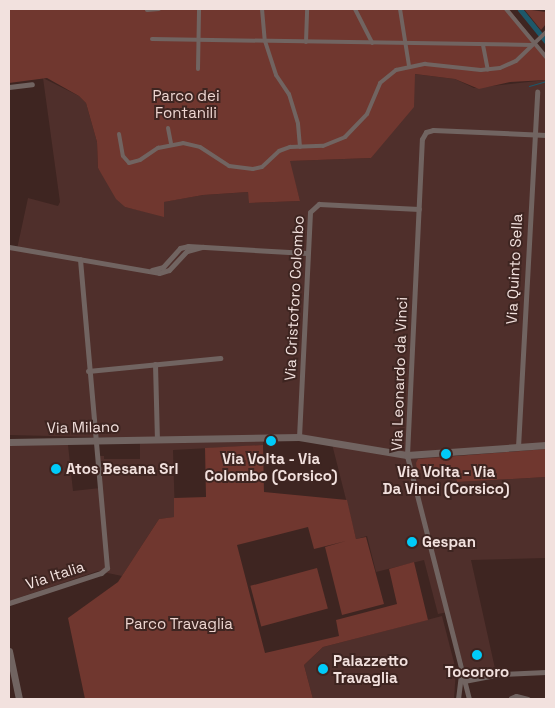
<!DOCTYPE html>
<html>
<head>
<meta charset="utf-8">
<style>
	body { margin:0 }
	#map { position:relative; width:555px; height:708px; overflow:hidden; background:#3e2521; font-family:"Space Grotesk",sans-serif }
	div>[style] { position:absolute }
	.built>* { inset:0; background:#4f2f2b }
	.green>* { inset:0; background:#70372f; transform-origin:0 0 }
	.stream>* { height:1px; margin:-0.5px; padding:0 0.5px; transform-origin:0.5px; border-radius:0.5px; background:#1d586a }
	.canal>* { height:4.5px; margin:-2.25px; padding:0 2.25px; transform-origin:2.25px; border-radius:2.25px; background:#1d586a }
	.pedestrian>* { height:4px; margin:-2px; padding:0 2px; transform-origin:2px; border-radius:2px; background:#716461 }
	.minor>* { height:5px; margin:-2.5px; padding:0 2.5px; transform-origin:2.5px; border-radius:2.5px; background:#716461 }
	.tertiary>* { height:7px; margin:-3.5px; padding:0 3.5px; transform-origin:3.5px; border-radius:3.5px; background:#716461 }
	.dots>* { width:14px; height:14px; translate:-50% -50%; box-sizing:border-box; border:2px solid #3e2521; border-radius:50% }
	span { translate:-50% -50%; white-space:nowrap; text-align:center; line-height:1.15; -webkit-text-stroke:4px #3e2521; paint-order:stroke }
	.park-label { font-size:15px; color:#eed6d1 }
	.street-label { font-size:15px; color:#f2e1de }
	.poi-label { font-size:15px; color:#f2e1de; font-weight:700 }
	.left { translate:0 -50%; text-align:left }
	.frame { position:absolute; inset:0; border:10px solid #f2e1de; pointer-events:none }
</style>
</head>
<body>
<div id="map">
	<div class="built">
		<div style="clip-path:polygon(414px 74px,455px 79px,474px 88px,546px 80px,546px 444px,409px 454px,300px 436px,263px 437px,263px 445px,173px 450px,175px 517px,159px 519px,122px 576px,98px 571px,9px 601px,9px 445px,68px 445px,73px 491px,100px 488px,98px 456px,104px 456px,104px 459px,140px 459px,140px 443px,172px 443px,174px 439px,9px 435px,9px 248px,17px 249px,28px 198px,58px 206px,60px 202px,43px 78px,79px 96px,86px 103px,97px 142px,98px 168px,125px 207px,164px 216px,163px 202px,203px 195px,248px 192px,250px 203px,300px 201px,289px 161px,371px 158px)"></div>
		<div style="clip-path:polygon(332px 444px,398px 456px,449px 453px,457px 482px,546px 477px,546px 558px,471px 560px,496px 673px,467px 677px,448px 612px,438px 614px,424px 560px,376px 572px,367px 536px,356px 539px)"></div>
		<div style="clip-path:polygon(442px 616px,456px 670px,454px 699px,313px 699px,304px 665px,323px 647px)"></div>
	</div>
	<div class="green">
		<div style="clip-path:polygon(9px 9px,509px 9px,546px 56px,546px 80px,510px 82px,479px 89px,455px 79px,415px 74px,414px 107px,371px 158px,290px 161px,300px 201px,249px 203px,248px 192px,203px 195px,164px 202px,164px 217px,125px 207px,116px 199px,98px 168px,97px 142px,86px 103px,79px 96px,47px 78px,9px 83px)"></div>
		<div style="clip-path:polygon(524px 9px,546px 12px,546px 24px,541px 30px)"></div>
		<div style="clip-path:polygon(263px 445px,264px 492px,347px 500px,356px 539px,366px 537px,384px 604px,342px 615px,325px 547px,346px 541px,314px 549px,308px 527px,237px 545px,265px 653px,339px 636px,336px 620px,397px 604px,389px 569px,414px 562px,428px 620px,323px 647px,304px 665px,313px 699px,85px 699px,68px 618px,118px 582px,159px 519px,174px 517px,174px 498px,206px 497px,205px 448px)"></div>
		<div style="clip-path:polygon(546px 449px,546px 477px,457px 482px,453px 468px,417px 470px,416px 463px,418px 459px)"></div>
		<div style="left:317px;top:568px;width:42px;height:69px;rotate:75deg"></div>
	</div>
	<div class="stream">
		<div style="left:529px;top:86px;width:18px;rotate:-16deg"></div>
	</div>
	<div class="canal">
		<div style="left:520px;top:9px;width:41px;rotate:50.9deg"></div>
	</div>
	<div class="pedestrian">
		<div style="left:262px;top:9px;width:32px;rotate:85deg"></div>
		<div style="left:265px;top:41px;width:36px;rotate:72deg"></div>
		<div style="left:276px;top:75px;width:23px;rotate:56deg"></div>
		<div style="left:289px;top:94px;width:31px;rotate:73deg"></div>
		<div style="left:298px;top:124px;width:23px;rotate:85deg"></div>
		<div style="left:355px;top:9px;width:38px;rotate:63deg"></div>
		<div style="left:400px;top:9px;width:58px;rotate:81deg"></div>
		<div style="left:506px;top:9px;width:62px;rotate:50.2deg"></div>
		<div style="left:147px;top:10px;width:12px;rotate:-5deg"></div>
		<div style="left:152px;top:39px;width:380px;rotate:0.9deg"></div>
		<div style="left:306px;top:42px;width:33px;rotate:-88deg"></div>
		<div style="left:483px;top:45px;width:25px;rotate:79deg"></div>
		<div style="left:198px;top:69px;width:60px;rotate:-89deg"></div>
		<div style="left:168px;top:128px;width:16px;rotate:79deg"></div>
		<div style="left:119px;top:134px;width:22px;rotate:80deg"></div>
		<div style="left:123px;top:156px;width:9px;rotate:49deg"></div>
		<div style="left:129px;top:163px;width:11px;rotate:-15deg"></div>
		<div style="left:140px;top:160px;width:22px;rotate:-34deg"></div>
		<div style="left:158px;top:148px;width:25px;rotate:-11deg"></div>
		<div style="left:183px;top:143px;width:17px;rotate:13deg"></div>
		<div style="left:200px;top:147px;width:35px;rotate:33deg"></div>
		<div style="left:229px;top:166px;width:24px;rotate:7deg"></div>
		<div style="left:253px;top:169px;width:9px;rotate:-13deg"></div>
		<div style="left:262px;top:167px;width:23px;rotate:-43deg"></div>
		<div style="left:279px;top:151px;width:12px;rotate:-20deg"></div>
		<div style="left:290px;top:147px;width:33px;rotate:-2deg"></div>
		<div style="left:323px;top:146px;width:24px;rotate:-22deg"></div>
		<div style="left:345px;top:137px;width:32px;rotate:-46deg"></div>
		<div style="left:367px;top:114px;width:34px;rotate:-67deg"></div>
		<div style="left:380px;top:83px;width:21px;rotate:-39deg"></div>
		<div style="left:396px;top:70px;width:30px;rotate:-12deg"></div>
		<div style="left:425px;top:64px;width:56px;rotate:6.1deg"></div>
		<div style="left:481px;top:70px;width:19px;rotate:-6deg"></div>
		<div style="left:500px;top:68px;width:17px;rotate:-24deg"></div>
		<div style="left:516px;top:61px;width:42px;rotate:-44deg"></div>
	</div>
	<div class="minor">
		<div style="left:9px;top:87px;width:23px;rotate:-7deg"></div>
		<div style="left:9px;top:247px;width:152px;rotate:9.8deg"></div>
		<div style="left:159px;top:273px;width:10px;rotate:-17deg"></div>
		<div style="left:169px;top:270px;width:26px;rotate:-47deg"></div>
		<div style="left:187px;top:251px;width:16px;rotate:-15deg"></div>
		<div style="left:152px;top:270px;width:11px;rotate:-15deg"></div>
		<div style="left:163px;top:267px;width:25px;rotate:-48deg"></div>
		<div style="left:180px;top:248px;width:8px;rotate:-14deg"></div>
		<div style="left:188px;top:246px;width:119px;rotate:3.4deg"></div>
		<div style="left:155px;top:364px;width:75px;rotate:88.5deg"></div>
		<div style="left:88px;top:371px;width:133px;rotate:-5.6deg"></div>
		<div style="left:299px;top:437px;width:225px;rotate:-87.2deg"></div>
		<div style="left:310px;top:212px;width:12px;rotate:-42deg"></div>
		<div style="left:319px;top:204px;width:100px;rotate:2.9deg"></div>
		<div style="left:518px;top:447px;width:356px;rotate:-86.9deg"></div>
		<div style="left:9px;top:603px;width:97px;rotate:-18.1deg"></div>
		<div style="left:101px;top:573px;width:8px;rotate:-40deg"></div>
		<div style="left:107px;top:568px;width:310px;rotate:-95deg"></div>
		<div style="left:464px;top:681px;width:37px;rotate:-11deg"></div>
		<div style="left:500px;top:674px;width:46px;rotate:-2.5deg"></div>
		<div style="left:511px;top:698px;width:5px;rotate:-22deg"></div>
		<div style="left:516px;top:696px;width:12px;rotate:14deg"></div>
		<div style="left:458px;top:699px;width:24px;rotate:-83deg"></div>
		<div style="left:469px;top:699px;width:252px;rotate:-104.3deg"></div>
		<div style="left:407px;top:455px;width:316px;rotate:-87.3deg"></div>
		<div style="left:422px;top:139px;width:8px;rotate:-60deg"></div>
		<div style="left:426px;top:132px;width:7px;rotate:-16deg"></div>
		<div style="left:433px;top:130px;width:113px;rotate:2.5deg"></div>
	</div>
	<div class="tertiary">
		<div style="left:9px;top:442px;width:290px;rotate:-1deg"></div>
		<div style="left:299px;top:437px;width:109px;rotate:9.5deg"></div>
		<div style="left:407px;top:455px;width:139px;rotate:-4.1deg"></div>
		<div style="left:9px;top:651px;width:49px;rotate:78.2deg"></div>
	</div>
	<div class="dots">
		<div style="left:271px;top:441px;background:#00cbf9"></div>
		<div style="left:446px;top:454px;background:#00cbf9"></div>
		<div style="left:56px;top:469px;background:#00cbf9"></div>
		<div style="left:412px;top:542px;background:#00cbf9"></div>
		<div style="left:477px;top:655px;background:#00cbf9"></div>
		<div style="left:323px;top:669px;background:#00cbf9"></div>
	</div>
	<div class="park-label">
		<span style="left:186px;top:104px">Parco dei<br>Fontanili</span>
		<span style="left:179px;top:624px">Parco Travaglia</span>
	</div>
	<div class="street-label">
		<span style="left:514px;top:269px;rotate:-87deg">Via Quinto Sella</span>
		<span style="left:294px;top:298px;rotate:-87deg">Via Cristoforo Colombo</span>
		<span style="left:399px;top:374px;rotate:-88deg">Via Leonardo da Vinci</span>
		<span style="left:83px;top:427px;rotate:-1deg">Via Milano</span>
		<span style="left:55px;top:575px;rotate:-18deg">Via Italia</span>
	</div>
	<div class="poi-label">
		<span style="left:271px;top:467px">Via Volta - Via<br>Colombo (Corsico)</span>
		<span class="left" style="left:66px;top:469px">Atos Besana Srl</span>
		<span style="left:446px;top:480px">Via Volta - Via<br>Da Vinci (Corsico)</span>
		<span class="left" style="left:422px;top:542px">Gespan</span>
		<span class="left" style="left:333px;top:669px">Palazzetto<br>Travaglia</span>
		<span style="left:477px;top:672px">Tocororo</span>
	</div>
	<div class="frame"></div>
</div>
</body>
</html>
